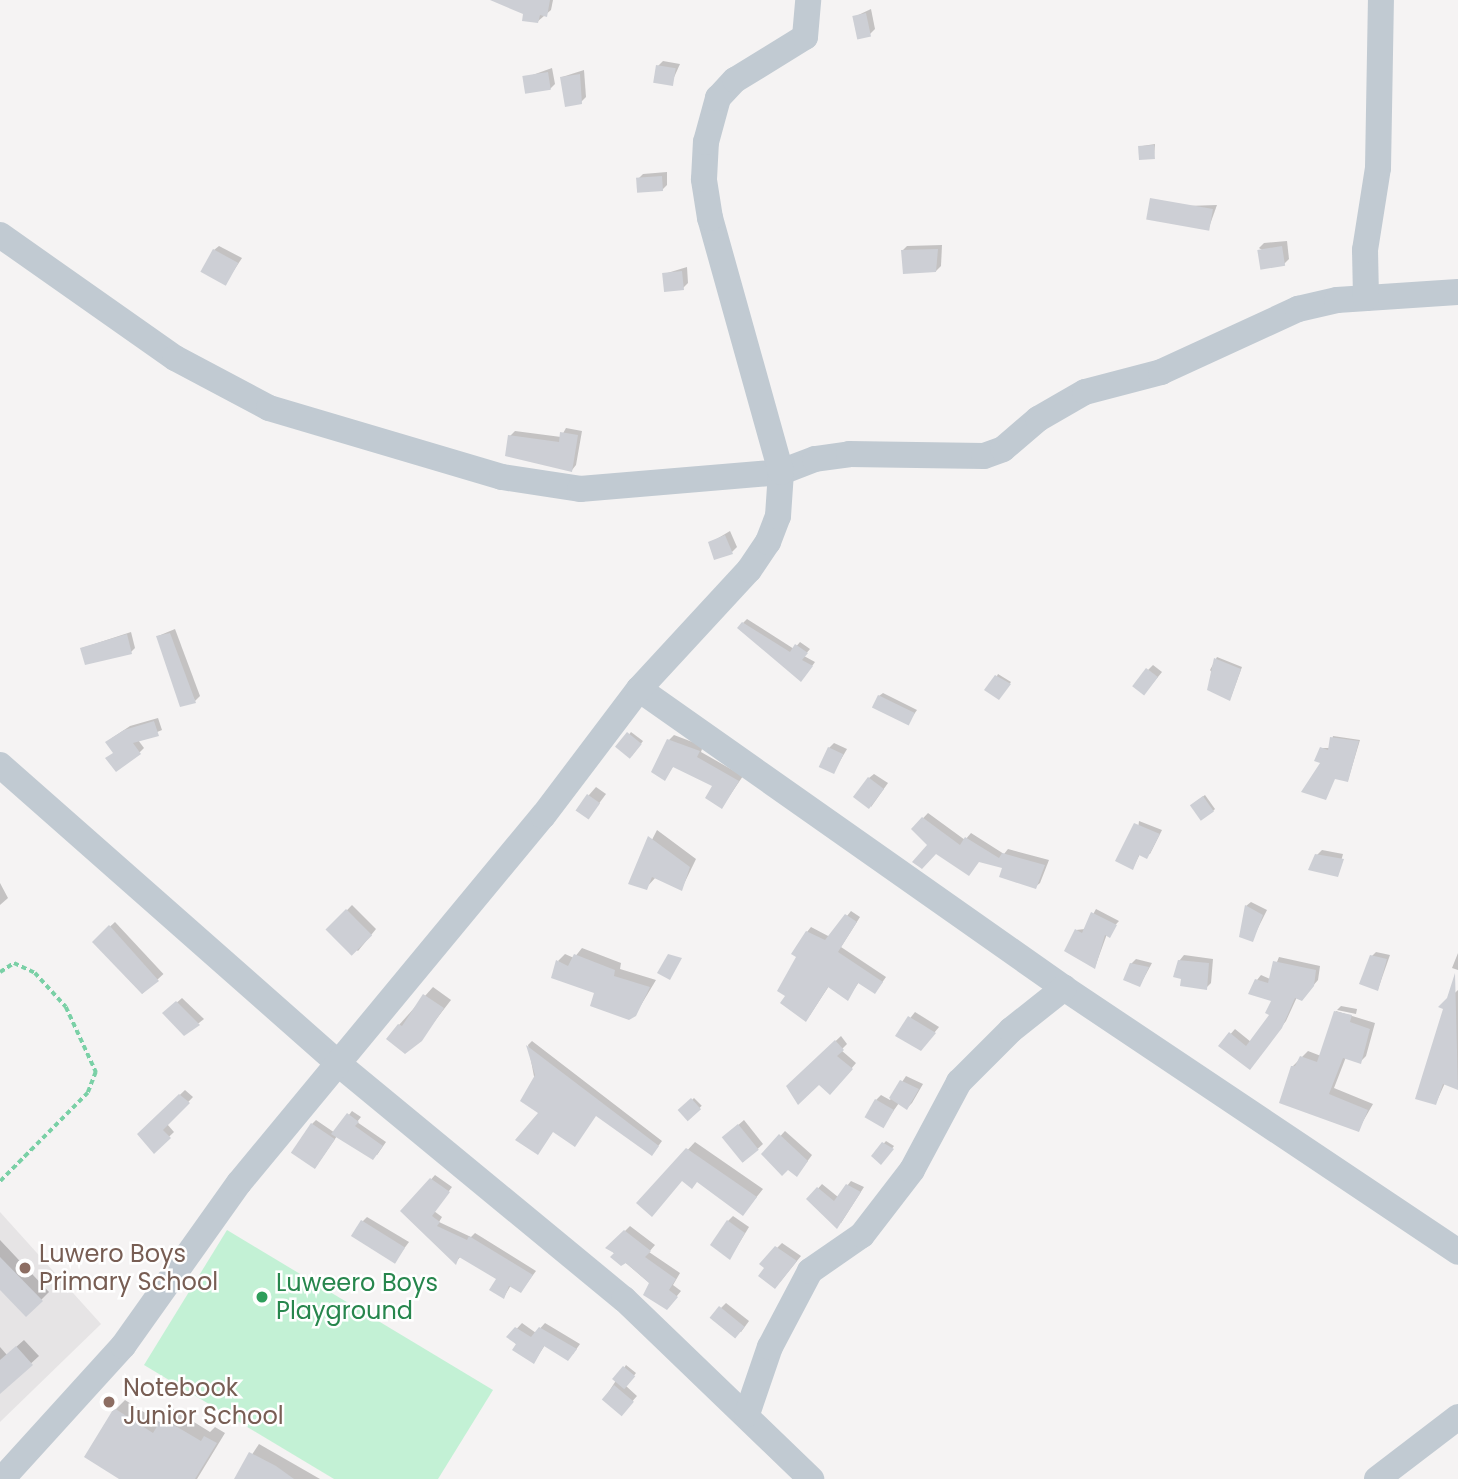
<!DOCTYPE html>
<html>
<head>
<meta charset="utf-8">
<style>
	body { margin:0 }
	#map { position:relative; width:1458px; height:1479px; overflow:hidden; background:#f5f3f3; font-family:Poppins,sans-serif }
	div>[style] { position:absolute }
	.education>* { inset:0; background:#e6e4e5 }
	.green>* { inset:0; background:#c3f1d5 }
	.shadow>* { inset:0; background:#0003; transform-origin:0 0 }
	.building>* { inset:0; background:#cdcfd5; transform-origin:0 0 }
	.path>* { height:3.5px; margin-top:-1.75px; transform-origin:0; background:repeating-linear-gradient(90deg,#7ad0a6 0 5px,transparent 0 8.5px) }
	.minor>* { height:26px; margin:-13px; padding:0 13px; transform-origin:13px; border-radius:13px; background:#c1cad2 }
	.dots>* { width:19px; height:19px; translate:-50% -50%; box-sizing:border-box; border:4px solid #fff; border-radius:50% }
	span { translate:-50% -50%; white-space:nowrap; text-align:center; line-height:1.15; -webkit-text-stroke:5px #fff; paint-order:stroke }
	.education-label { font-size:24px; color:#785e54 }
	.left { translate:0 -50%; text-align:left }
	.leisure-label { font-size:24px; color:#27864d }
</style>
</head>
<body>
<div id="map">
	<div class="education">
		<div style="clip-path:polygon(0 1212px,101px 1324px,0 1422px)"></div>
	</div>
	<div class="green">
		<div style="clip-path:polygon(227px 1230px,493px 1390px,438px 1479px,334px 1479px,144px 1365px)"></div>
	</div>
	<div class="shadow">
		<div style="clip-path:polygon(518px 0,553px 0,551px 10px,537px 22px)"></div>
		<div style="clip-path:polygon(871px 9px,875px 29px,870px 34px,854px 17px)"></div>
		<div style="clip-path:polygon(663px 61px,680px 64px,671px 84px,658px 66px)"></div>
		<div style="clip-path:polygon(552px 68px,555px 84px,550px 89px,524px 78px)"></div>
		<div style="clip-path:polygon(584px 70px,586px 97px,581px 102px,562px 77px)"></div>
		<div style="clip-path:polygon(1155px 144px,1154px 157px,1140px 148px,1142px 146px)"></div>
		<div style="clip-path:polygon(667px 172px,667px 185px,662px 190px,638px 179px,643px 174px)"></div>
		<div style="clip-path:polygon(1217px 205px,1208px 230px,1151px 212px,1156px 207px)"></div>
		<div style="clip-path:polygon(1287px 241px,1289px 259px,1284px 264px,1259px 248px,1264px 243px)"></div>
		<div style="clip-path:polygon(942px 245px,941px 266px,936px 271px,902px 251px,907px 246px)"></div>
		<div style="clip-path:polygon(219px 246px,242px 258px,225px 284px,214px 250px)"></div>
		<div style="clip-path:polygon(687px 267px,688px 283px,683px 288px,664px 274px)"></div>
		<div style="clip-path:polygon(566px 428px,582px 431px,576px 465px,572px 470px,510px 436px,515px 431px,561px 437px)"></div>
		<div style="clip-path:polygon(730px 531px,737px 547px,732px 552px,710px 543px)"></div>
		<div style="clip-path:polygon(747px 619px,794px 649px,800px 642px,810px 649px,804px 656px,815px 662px,804px 677px,743px 623px)"></div>
		<div style="clip-path:polygon(175px 629px,200px 696px,195px 701px,158px 636px)"></div>
		<div style="clip-path:polygon(131px 632px,135px 648px,131px 652px,82px 648px)"></div>
		<div style="clip-path:polygon(1217px 657px,1242px 667px,1231px 697px,1210px 670px)"></div>
		<div style="clip-path:polygon(1153px 665px,1162px 672px,1144px 694px,1148px 670px)"></div>
		<div style="clip-path:polygon(998px 674px,1011px 682px,999px 698px,997px 676px)"></div>
		<div style="clip-path:polygon(883px 693px,917px 710px,907px 724px,879px 696px)"></div>
		<div style="clip-path:polygon(158px 718px,162px 730px,138px 740px,144px 748px,140px 752px,115px 752px,112px 738px,130px 726px)"></div>
		<div style="left:631px;top:732px;width:15px;height:19px;rotate:37deg"></div>
		<div style="clip-path:polygon(674px 735px,703px 746px,701px 752px,743px 776px,722px 807px,714px 785px,674px 765px,665px 779px,669px 740px)"></div>
		<div style="clip-path:polygon(1333px 736px,1360px 740px,1348px 780px,1321px 748px,1330px 748px)"></div>
		<div style="clip-path:polygon(834px 743px,847px 749px,833px 773px,829px 748px)"></div>
		<div style="clip-path:polygon(874px 774px,888px 783px,871px 807px,869px 778px)"></div>
		<div style="clip-path:polygon(596px 787px,606px 794px,589px 817px,589px 795px)"></div>
		<div style="clip-path:polygon(1205px 795px,1215px 809px,1213px 811px,1194px 803px)"></div>
		<div style="clip-path:polygon(928px 813px,965px 840px,971px 833px,1004px 854px,1008px 849px,1049px 860px,1040px 883px,1035px 887px,1005px 867px,929px 845px,913px 829px)"></div>
		<div style="clip-path:polygon(1139px 821px,1162px 830px,1150px 854px,1140px 854px,1133px 868px)"></div>
		<div style="clip-path:polygon(657px 830px,696px 859px,682px 888px,656px 877px,646px 888px,630px 883px)"></div>
		<div style="clip-path:polygon(1322px 850px,1343px 854px,1337px 876px,1317px 855px)"></div>
		<div style="clip-path:polygon(0 883px,8px 898px,0 905px)"></div>
		<div style="clip-path:polygon(1251px 902px,1267px 910px,1252px 940px,1246px 906px)"></div>
		<div style="clip-path:polygon(352px 905px,376px 929px,358px 951px,328px 930px)"></div>
		<div style="clip-path:polygon(1096px 909px,1119px 921px,1107px 934px,1095px 967px,1076px 930px,1085px 929px)"></div>
		<div style="clip-path:polygon(851px 911px,860px 917px,841px 947px,886px 977px,879px 987px,859px 982px,848px 998px,829px 986px,810px 1015px,787px 995px,807px 932px,811px 927px,830px 937px)"></div>
		<div style="left:115px;top:922px;width:71px;height:29px;rotate:47deg"></div>
		<div style="clip-path:polygon(582px 948px,621px 963px,620px 969px,656px 980px,635px 1015px,596px 992px,558px 961px,565px 954px,574px 958px)"></div>
		<div style="clip-path:polygon(1376px 952px,1390px 955px,1378px 989px,1372px 956px)"></div>
		<div style="clip-path:polygon(1458px 953px,1458px 970px,1452px 968px)"></div>
		<div style="clip-path:polygon(1184px 955px,1213px 959px,1211px 983px,1206px 988px,1179px 961px)"></div>
		<div style="clip-path:polygon(1279px 957px,1320px 966px,1318px 980px,1306px 994px,1297px 997px,1286px 1021px,1254px 1063px,1220px 1046px,1235px 1029px,1251px 1042px,1272px 1014px,1273px 1000px,1257px 980px,1261px 975px,1270px 979px)"></div>
		<div style="clip-path:polygon(1136px 959px,1152px 963px,1140px 985px,1131px 964px)"></div>
		<div style="clip-path:polygon(433px 987px,451px 1000px,421px 1039px,399px 1025px)"></div>
		<div style="clip-path:polygon(1458px 990px,1458px 1088px,1445px 1083px,1436px 1103px,1446px 1007px,1441px 1006px)"></div>
		<div style="clip-path:polygon(182px 998px,204px 1019px,185px 1034px,165px 1013px)"></div>
		<div style="clip-path:polygon(1341px 1006px,1357px 1009px,1356px 1014px,1337px 1010px)"></div>
		<div style="clip-path:polygon(1336px 1011px,1375px 1023px,1366px 1056px,1360px 1062px,1346px 1057px,1334px 1088px,1373px 1104px,1358px 1130px,1292px 1067px,1308px 1051px,1321px 1056px)"></div>
		<div style="clip-path:polygon(915px 1012px,939px 1027px,925px 1044px,897px 1035px)"></div>
		<div style="clip-path:polygon(841px 1036px,847px 1044px,841px 1050px,856px 1063px,835px 1088px,819px 1082px,788px 1086px)"></div>
		<div style="clip-path:polygon(532px 1041px,662px 1141px,656px 1149px,597px 1114px,554px 1131px,541px 1113px,528px 1045px)"></div>
		<div style="clip-path:polygon(906px 1076px,923px 1084px,912px 1103px,907px 1108px,899px 1103px,887px 1120px,876px 1100px,881px 1095px,890px 1100px)"></div>
		<div style="clip-path:polygon(185px 1090px,193px 1097px,167px 1124px,174px 1132px,154px 1151px,139px 1134px)"></div>
		<div style="left:694px;top:1098px;width:11px;height:18px;rotate:45deg"></div>
		<div style="clip-path:polygon(352px 1111px,361px 1117px,357px 1122px,386px 1142px,377px 1155px,337px 1136px,315px 1168px,312px 1124px,316px 1120px,335px 1133px)"></div>
		<div style="clip-path:polygon(744px 1120px,763px 1144px,743px 1162px,729px 1133px)"></div>
		<div style="clip-path:polygon(785px 1131px,812px 1155px,801px 1170px,764px 1154px)"></div>
		<div style="clip-path:polygon(886px 1141px,894px 1146px,881px 1163px,873px 1156px)"></div>
		<div style="clip-path:polygon(695px 1142px,763px 1189px,743px 1214px,698px 1181px,682px 1179px,639px 1203px)"></div>
		<div style="clip-path:polygon(435px 1175px,452px 1187px,434px 1211px,442px 1217px,439px 1222px,471px 1237px,475px 1233px,536px 1271px,524px 1287px,511px 1285px,504px 1297px,498px 1278px,461px 1256px,456px 1262px,403px 1211px)"></div>
		<div style="clip-path:polygon(851px 1181px,864px 1187px,841px 1223px,809px 1199px,822px 1184px,838px 1197px)"></div>
		<div style="clip-path:polygon(733px 1216px,749px 1227px,730px 1258px,728px 1221px)"></div>
		<div style="clip-path:polygon(367px 1217px,409px 1242px,394px 1262px,362px 1222px)"></div>
		<div style="clip-path:polygon(630px 1226px,655px 1245px,649px 1252px,680px 1273px,673px 1285px,681px 1291px,672px 1302px,608px 1248px)"></div>
		<div style="clip-path:polygon(0 1240px,49px 1292px,26px 1315px,0 1286px)"></div>
		<div style="clip-path:polygon(782px 1243px,801px 1256px,780px 1282px,761px 1264px)"></div>
		<div style="clip-path:polygon(726px 1303px,749px 1321px,741px 1332px,712px 1317px)"></div>
		<div style="clip-path:polygon(522px 1323px,536px 1333px,545px 1323px,580px 1344px,573px 1354px,545px 1345px,534px 1362px,509px 1337px)"></div>
		<div style="clip-path:polygon(24px 1340px,39px 1356px,0 1392px,0 1347px,7px 1355px)"></div>
		<div style="clip-path:polygon(626px 1365px,636px 1373px,626px 1386px,637px 1396px,621px 1414px,604px 1399px)"></div>
		<div style="clip-path:polygon(125px 1400px,161px 1423px,173px 1409px,210px 1432px,215px 1427px,225px 1433px,197px 1479px,124px 1479px,116px 1409px)"></div>
		<div style="clip-path:polygon(259px 1444px,320px 1479px,236px 1479px)"></div>
	</div>
	<div class="building">
		<div style="clip-path:polygon(490px 0,550px 0,547px 17px,540px 15px,538px 23px,522px 21px,523px 14px)"></div>
		<div style="left:866px;top:13px;width:24px;height:14px;rotate:78deg"></div>
		<div style="left:656px;top:65px;width:20px;height:18px;rotate:9deg"></div>
		<div style="left:548px;top:72px;width:18px;height:26px;rotate:81deg"></div>
		<div style="clip-path:polygon(580px 74px,582px 104px,565px 107px,560px 77px)"></div>
		<div style="left:1154px;top:145px;width:14px;height:16px;rotate:86deg"></div>
		<div style="left:662px;top:176px;width:15px;height:26px;rotate:86deg"></div>
		<div style="left:1213px;top:209px;width:22px;height:64px;rotate:100deg"></div>
		<div style="left:1282px;top:246px;width:20px;height:25px;rotate:81deg"></div>
		<div style="left:213px;top:249px;width:29px;height:26px;rotate:29deg"></div>
		<div style="clip-path:polygon(938px 249px,936px 272px,903px 274px,901px 250px)"></div>
		<div style="left:682px;top:271px;width:19px;height:20px;rotate:84deg"></div>
		<div style="clip-path:polygon(560px 432px,578px 435px,572px 472px,505px 456px,508px 435px,559px 442px)"></div>
		<div style="clip-path:polygon(725px 535px,733px 554px,714px 560px,708px 542px)"></div>
		<div style="clip-path:polygon(742px 622px,790px 652px,795px 644px,808px 653px,802px 660px,813px 666px,801px 682px,737px 628px)"></div>
		<div style="clip-path:polygon(170px 633px,196px 703px,180px 707px,156px 636px)"></div>
		<div style="clip-path:polygon(127px 634px,132px 654px,85px 665px,80px 648px)"></div>
		<div style="clip-path:polygon(1214px 658px,1241px 669px,1230px 701px,1207px 690px)"></div>
		<div style="left:1146px;top:668px;width:15px;height:23px;rotate:37deg"></div>
		<div style="clip-path:polygon(995px 675px,1011px 684px,999px 700px,984px 690px)"></div>
		<div style="left:878px;top:695px;width:41px;height:14px;rotate:26deg"></div>
		<div style="clip-path:polygon(154px 721px,159px 736px,133px 743px,141px 754px,116px 772px,105px 758px,113px 753px,105px 742px,124px 730px)"></div>
		<div style="left:627px;top:732px;width:19px;height:19px;rotate:39deg"></div>
		<div style="clip-path:polygon(1330px 737px,1359px 741px,1348px 782px,1335px 779px,1326px 800px,1301px 792px,1320px 763px,1314px 761px,1320px 747px,1328px 750px)"></div>
		<div style="clip-path:polygon(667px 739px,700px 751px,697px 757px,739px 781px,722px 809px,705px 798px,712px 786px,673px 767px,665px 781px,651px 772px)"></div>
		<div style="left:828px;top:747px;width:17px;height:22px;rotate:25deg"></div>
		<div style="left:868px;top:777px;width:20px;height:25px;rotate:37deg"></div>
		<div style="left:587px;top:794px;width:16px;height:20px;rotate:35deg"></div>
		<div style="left:1203px;top:796px;width:19px;height:16px;rotate:55deg"></div>
		<div style="clip-path:polygon(922px 817px,960px 845px,965px 837px,999px 858px,1002px 853px,1045px 865px,1036px 889px,999px 877px,1002px 868px,979px 862px,969px 876px,936px 854px,922px 869px,912px 862px,927px 845px,911px 829px)"></div>
		<div style="clip-path:polygon(1134px 823px,1160px 834px,1147px 859px,1139px 855px,1133px 870px,1115px 861px)"></div>
		<div style="clip-path:polygon(648px 836px,690px 867px,682px 891px,652px 877px,647px 890px,628px 884px)"></div>
		<div style="clip-path:polygon(1315px 854px,1344px 859px,1338px 877px,1308px 870px)"></div>
		<div style="clip-path:polygon(1245px 905px,1263px 915px,1253px 942px,1239px 937px)"></div>
		<div style="left:346px;top:909px;width:37px;height:29px;rotate:45deg"></div>
		<div style="clip-path:polygon(1091px 912px,1117px 925px,1110px 938px,1105px 935px,1095px 969px,1064px 951px,1075px 929px,1082px 933px)"></div>
		<div style="clip-path:polygon(845px 914px,857px 922px,838px 952px,883px 982px,875px 994px,858px 983px,848px 1001px,828px 987px,806px 1022px,780px 1003px,785px 996px,777px 991px,796px 957px,791px 954px,806px 931px,825px 940px)"></div>
		<div style="clip-path:polygon(109px 925px,159px 981px,142px 994px,92px 942px)"></div>
		<div style="clip-path:polygon(574px 954px,615px 970px,614px 976px,650px 987px,636px 1016px,629px 1020px,590px 1006px,594px 993px,551px 978px,556px 960px,568px 966px)"></div>
		<div style="clip-path:polygon(668px 954px,682px 958px,670px 980px,657px 973px)"></div>
		<div style="clip-path:polygon(1370px 955px,1387px 959px,1378px 991px,1359px 984px)"></div>
		<div style="clip-path:polygon(1178px 960px,1209px 963px,1207px 990px,1180px 986px,1181px 979px,1173px 977px)"></div>
		<div style="clip-path:polygon(1273px 961px,1316px 970px,1314px 986px,1302px 1001px,1295px 998px,1282px 1028px,1250px 1070px,1218px 1046px,1229px 1032px,1246px 1046px,1269px 1015px,1265px 1013px,1271px 1001px,1248px 994px,1255px 979px,1268px 983px)"></div>
		<div style="clip-path:polygon(1130px 963px,1149px 967px,1140px 987px,1123px 980px)"></div>
		<div style="clip-path:polygon(1455px 973px,1458px 1090px,1443px 1084px,1436px 1105px,1415px 1099px,1443px 1009px,1438px 1007px,1447px 998px)"></div>
		<div style="clip-path:polygon(423px 994px,444px 1008px,422px 1041px,405px 1054px,386px 1039px,398px 1024px,402px 1026px)"></div>
		<div style="clip-path:polygon(176px 1001px,200px 1025px,184px 1036px,162px 1013px)"></div>
		<div style="clip-path:polygon(1334px 1011px,1352px 1015px,1350px 1022px,1370px 1029px,1361px 1064px,1343px 1058px,1329px 1094px,1368px 1110px,1359px 1132px,1279px 1103px,1291px 1066px,1295px 1066px,1300px 1056px,1317px 1062px)"></div>
		<div style="clip-path:polygon(908px 1016px,936px 1033px,921px 1051px,895px 1036px)"></div>
		<div style="clip-path:polygon(835px 1040px,844px 1050px,837px 1056px,853px 1069px,830px 1095px,819px 1085px,798px 1105px,786px 1086px)"></div>
		<div style="clip-path:polygon(526px 1045px,659px 1146px,652px 1156px,596px 1116px,575px 1147px,553px 1132px,538px 1155px,515px 1140px,538px 1113px,520px 1101px,535px 1075px)"></div>
		<div style="clip-path:polygon(900px 1080px,919px 1089px,907px 1110px,889px 1098px)"></div>
		<div style="clip-path:polygon(179px 1094px,190px 1103px,163px 1130px,171px 1138px,154px 1154px,137px 1134px)"></div>
		<div style="left:691px;top:1098px;width:15px;height:18px;rotate:48deg"></div>
		<div style="left:875px;top:1099px;width:22px;height:21px;rotate:30deg"></div>
		<div style="clip-path:polygon(347px 1113px,359px 1122px,355px 1126px,383px 1146px,373px 1160px,331px 1134px)"></div>
		<div style="left:311px;top:1123px;width:29px;height:36px;rotate:34deg"></div>
		<div style="left:738px;top:1124px;width:33px;height:21px;rotate:51deg"></div>
		<div style="clip-path:polygon(779px 1134px,808px 1161px,797px 1177px,788px 1170px,782px 1176px,761px 1154px)"></div>
		<div style="clip-path:polygon(882px 1142px,894px 1149px,881px 1165px,871px 1156px)"></div>
		<div style="clip-path:polygon(686px 1148px,757px 1197px,743px 1216px,697px 1182px,692px 1189px,682px 1181px,652px 1217px,636px 1203px)"></div>
		<div style="clip-path:polygon(430px 1178px,450px 1192px,432px 1216px,440px 1222px,437px 1226px,467px 1240px,469px 1236px,533px 1275px,521px 1293px,509px 1286px,504px 1299px,489px 1290px,496px 1279px,459px 1257px,456px 1265px,400px 1211px)"></div>
		<div style="clip-path:polygon(846px 1184px,861px 1192px,837px 1229px,806px 1199px,817px 1187px,834px 1201px)"></div>
		<div style="left:361px;top:1220px;width:52px;height:19px;rotate:32deg"></div>
		<div style="clip-path:polygon(727px 1220px,745px 1233px,730px 1260px,710px 1245px)"></div>
		<div style="clip-path:polygon(624px 1230px,651px 1251px,645px 1257px,676px 1279px,669px 1290px,678px 1297px,667px 1310px,643px 1295px,649px 1283px,626px 1263px,621px 1266px,610px 1257px,614px 1253px,605px 1248px)"></div>
		<div style="clip-path:polygon(775px 1246px,797px 1261px,775px 1289px,758px 1276px,764px 1268px,759px 1264px)"></div>
		<div style="clip-path:polygon(0 1257px,43px 1301px,26px 1317px,0 1290px)"></div>
		<div style="left:719px;top:1306px;width:33px;height:15px;rotate:39deg"></div>
		<div style="clip-path:polygon(515px 1327px,531px 1337px,539px 1327px,577px 1349px,568px 1361px,544px 1346px,534px 1364px,512px 1350px,516px 1344px,506px 1337px)"></div>
		<div style="clip-path:polygon(16px 1346px,33px 1365px,0 1394px,0 1360px)"></div>
		<div style="left:623px;top:1366px;width:16px;height:17px;rotate:40deg"></div>
		<div style="left:614px;top:1385px;width:26px;height:19px;rotate:40deg"></div>
		<div style="clip-path:polygon(114px 1408px,153px 1433px,162px 1418px,201px 1441px,204px 1436px,217px 1443px,195px 1479px,119px 1479px,84px 1457px)"></div>
		<div style="clip-path:polygon(249px 1452px,276px 1466px,294px 1479px,234px 1479px)"></div>
	</div>
	<div class="path">
		<div style="left:0;top:972px;width:17px;rotate:-33deg"></div>
		<div style="left:14px;top:963px;width:23px;rotate:25deg"></div>
		<div style="left:35px;top:973px;width:46px;rotate:47.6deg"></div>
		<div style="left:66px;top:1007px;width:72px;rotate:65.2deg"></div>
		<div style="left:96px;top:1072px;width:22px;rotate:111deg"></div>
		<div style="left:88px;top:1093px;width:125px;rotate:134.7deg"></div>
	</div>
	<div class="minor">
		<div style="left:0;top:235px;width:214px;rotate:35.1deg"></div>
		<div style="left:175px;top:358px;width:106px;rotate:28deg"></div>
		<div style="left:269px;top:408px;width:243px;rotate:16.5deg"></div>
		<div style="left:502px;top:477px;width:79px;rotate:8.7deg"></div>
		<div style="left:580px;top:489px;width:202px;rotate:-4.8deg"></div>
		<div style="left:781px;top:472px;width:36px;rotate:-21deg"></div>
		<div style="left:815px;top:459px;width:34px;rotate:-8deg"></div>
		<div style="left:849px;top:454px;width:135px;rotate:0.8deg"></div>
		<div style="left:984px;top:456px;width:20px;rotate:-20deg"></div>
		<div style="left:1003px;top:449px;width:46px;rotate:-40.6deg"></div>
		<div style="left:1038px;top:419px;width:54px;rotate:-29.9deg"></div>
		<div style="left:1085px;top:392px;width:79px;rotate:-14.7deg"></div>
		<div style="left:1161px;top:372px;width:151px;rotate:-24.7deg"></div>
		<div style="left:1298px;top:309px;width:40px;rotate:-13deg"></div>
		<div style="left:1337px;top:300px;width:121px;rotate:-3.8deg"></div>
		<div style="left:1366px;top:298px;width:48px;rotate:-91.2deg"></div>
		<div style="left:1365px;top:250px;width:83px;rotate:-81deg"></div>
		<div style="left:1378px;top:168px;width:168px;rotate:-89deg"></div>
		<div style="left:639px;top:689px;width:520px;rotate:35.13deg"></div>
		<div style="left:1064px;top:988px;width:474px;rotate:33.8deg"></div>
		<div style="left:0;top:765px;width:455px;rotate:41.4deg"></div>
		<div style="left:341px;top:1066px;width:367px;rotate:39.5deg"></div>
		<div style="left:624px;top:1299px;width:260px;rotate:43.9deg"></div>
		<div style="left:747px;top:1414px;width:71px;rotate:-71.1deg"></div>
		<div style="left:770px;top:1347px;width:86px;rotate:-62.2deg"></div>
		<div style="left:810px;top:1271px;width:63px;rotate:-34.7deg"></div>
		<div style="left:862px;top:1235px;width:82px;rotate:-52.4deg"></div>
		<div style="left:912px;top:1170px;width:100px;rotate:-61.9deg"></div>
		<div style="left:959px;top:1082px;width:74px;rotate:-45deg"></div>
		<div style="left:1011px;top:1030px;width:68px;rotate:-38.4deg"></div>
		<div style="left:2px;top:1479px;width:180px;rotate:-47.7deg"></div>
		<div style="left:123px;top:1346px;width:200px;rotate:-54.6deg"></div>
		<div style="left:239px;top:1183px;width:477px;rotate:-50.4deg"></div>
		<div style="left:543px;top:816px;width:159px;rotate:-52.9deg"></div>
		<div style="left:639px;top:689px;width:162px;rotate:-47.3deg"></div>
		<div style="left:749px;top:570px;width:34px;rotate:-56deg"></div>
		<div style="left:768px;top:542px;width:28px;rotate:-69deg"></div>
		<div style="left:778px;top:516px;width:44px;rotate:-86.1deg"></div>
		<div style="left:781px;top:472px;width:264px;rotate:-105.6deg"></div>
		<div style="left:710px;top:218px;width:39px;rotate:-99deg"></div>
		<div style="left:704px;top:179px;width:37px;rotate:-87deg"></div>
		<div style="left:706px;top:142px;width:46px;rotate:-74.7deg"></div>
		<div style="left:718px;top:98px;width:25px;rotate:-47deg"></div>
		<div style="left:735px;top:80px;width:82px;rotate:-31.6deg"></div>
		<div style="left:805px;top:37px;width:37px;rotate:-85deg"></div>
		<div style="left:1377px;top:1479px;width:102px;rotate:-37.4deg"></div>
	</div>
	<div class="dots">
		<div style="left:25px;top:1268px;background:#8d6e63"></div>
		<div style="left:262px;top:1297px;background:#2e9e5b"></div>
		<div style="left:109px;top:1402px;background:#8d6e63"></div>
	</div>
	<div class="education-label">
		<span class="left" style="left:39px;top:1268px">Luwero Boys<br>Primary School</span>
		<span class="left" style="left:123px;top:1402px">Notebook<br>Junior School</span>
	</div>
	<div class="leisure-label">
		<span class="left" style="left:276px;top:1297px">Luweero Boys<br>Playground</span>
	</div>
</div>
</body>
</html>
